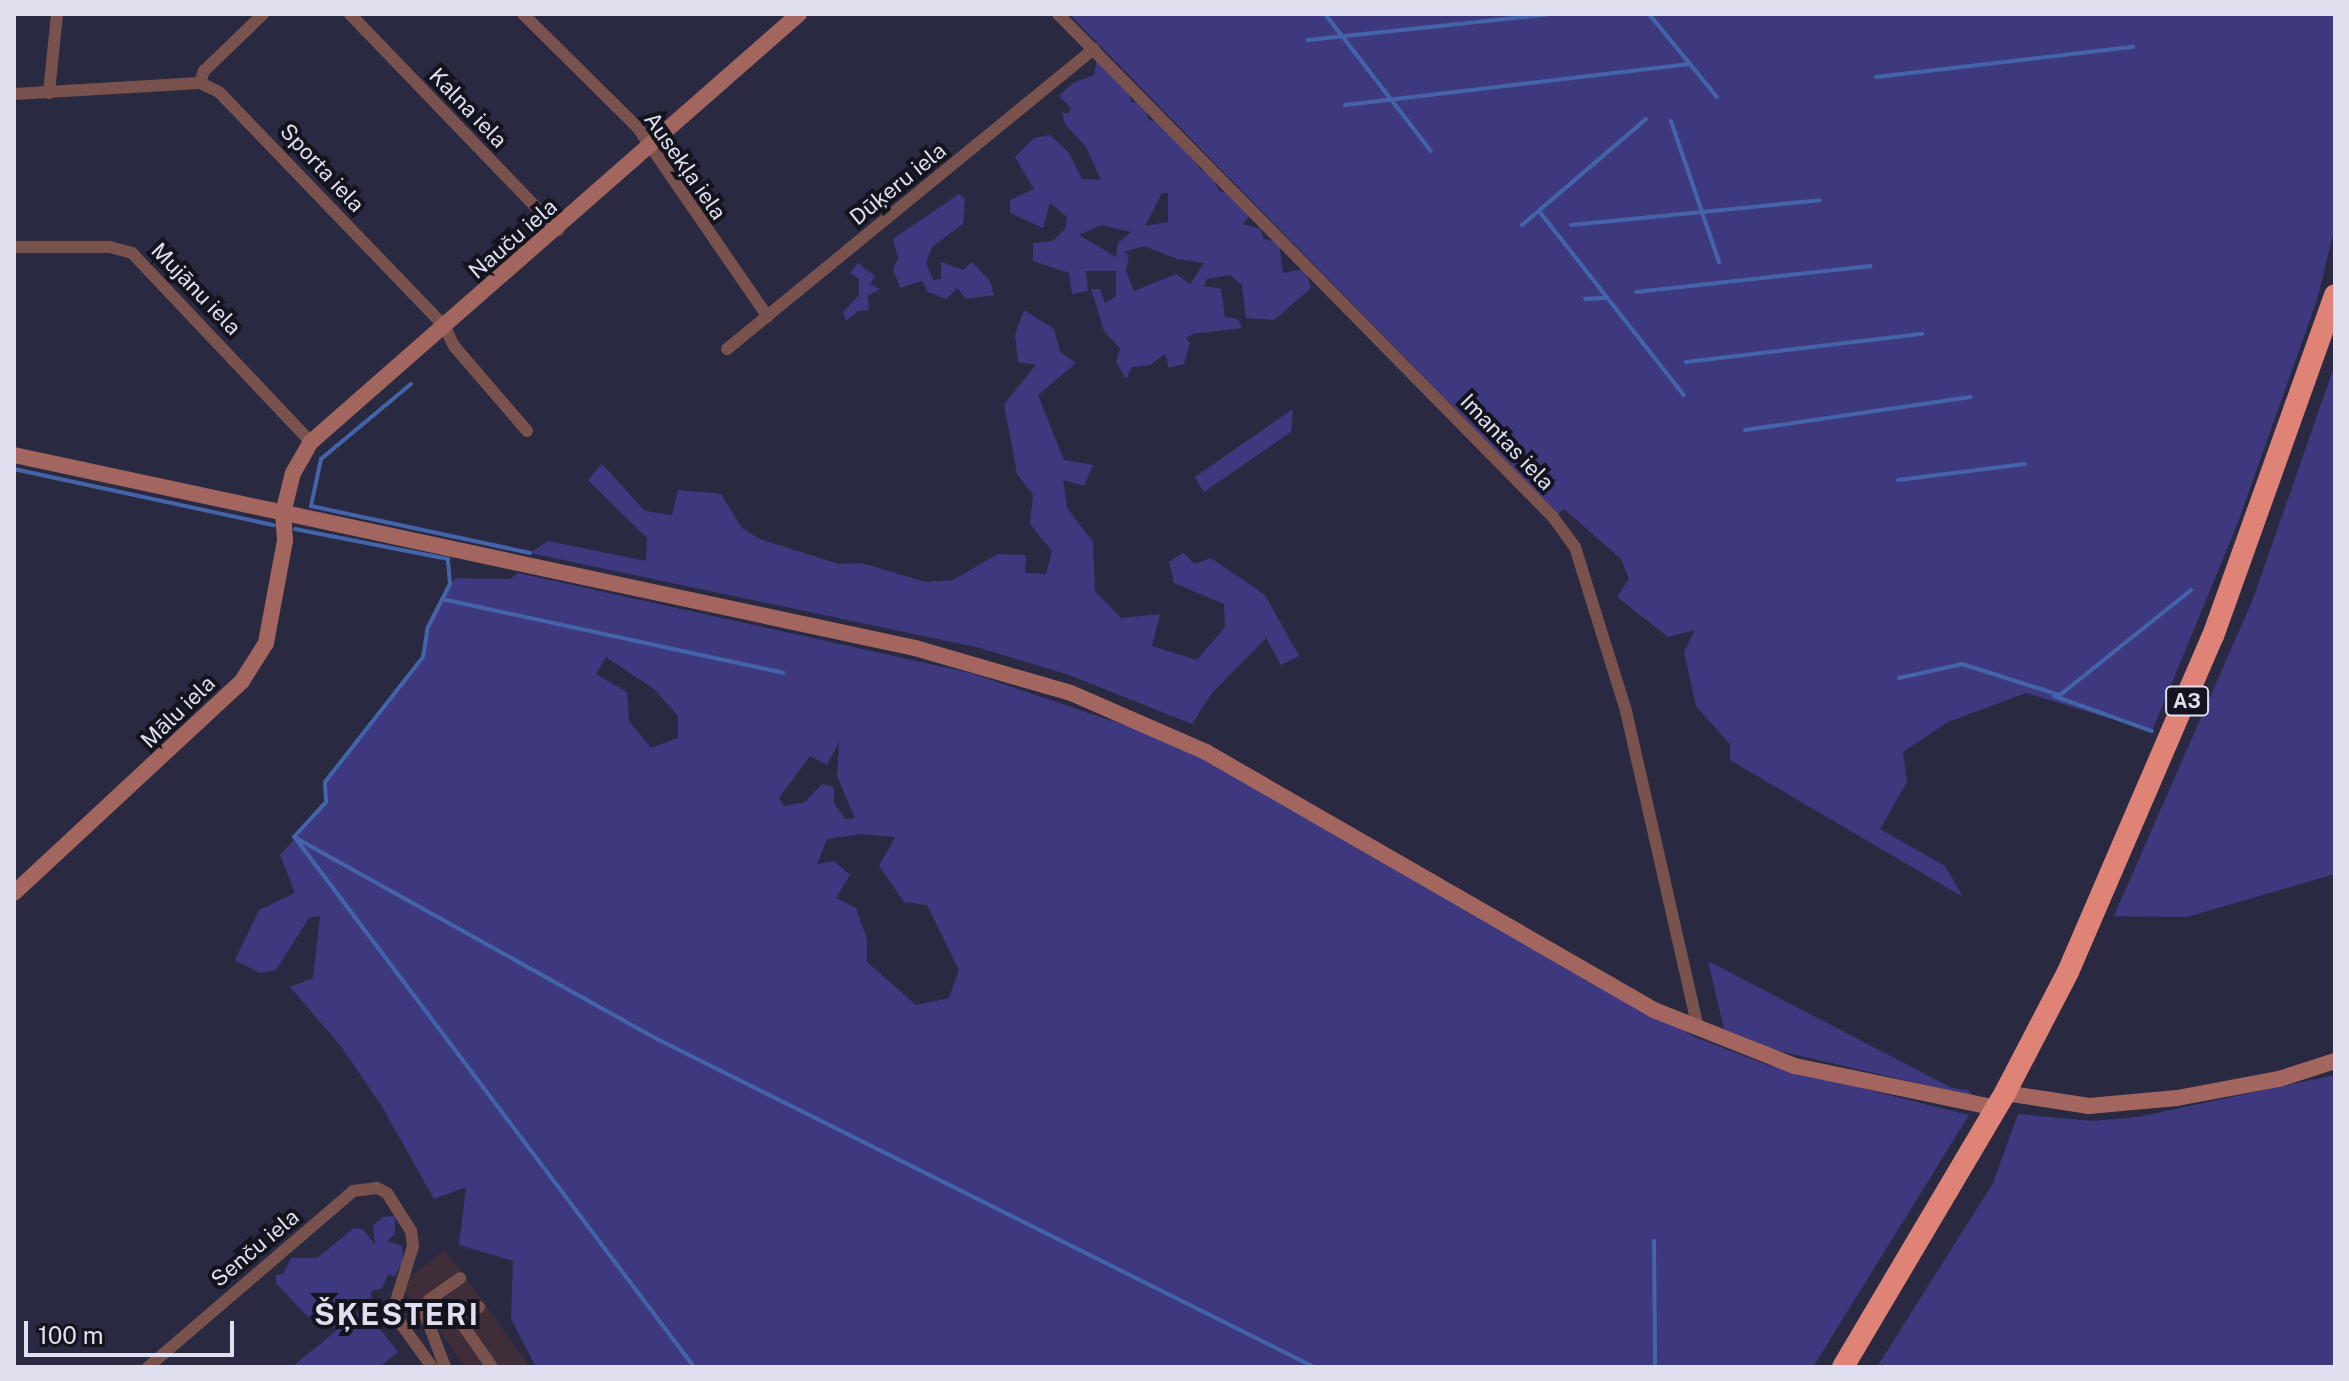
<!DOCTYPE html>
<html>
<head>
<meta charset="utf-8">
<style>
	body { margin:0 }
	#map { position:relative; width:2349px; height:1381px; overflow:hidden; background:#292942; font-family:"Public Sans",sans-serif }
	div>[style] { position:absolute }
	.industrial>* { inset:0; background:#3f2e39 }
	.green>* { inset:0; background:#3e397f }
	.stream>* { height:4px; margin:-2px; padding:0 2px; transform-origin:2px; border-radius:2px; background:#4464aa }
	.street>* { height:12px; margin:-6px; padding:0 6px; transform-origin:6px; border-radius:6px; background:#79524d }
	.secondary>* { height:16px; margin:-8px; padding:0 8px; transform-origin:8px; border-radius:8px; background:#a3665e }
	.highway>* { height:22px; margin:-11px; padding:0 11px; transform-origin:11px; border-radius:11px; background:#e08377 }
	span { translate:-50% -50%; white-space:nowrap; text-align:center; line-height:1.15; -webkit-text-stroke:8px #13141e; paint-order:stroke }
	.shield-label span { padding:2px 6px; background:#13141e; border:2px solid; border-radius:6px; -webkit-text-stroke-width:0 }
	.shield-label { font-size:20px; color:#dfdff0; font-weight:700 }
	.street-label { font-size:22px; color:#dfdff0 }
	.district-label { font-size:30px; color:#dfdff0; font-weight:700; letter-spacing:2px }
	.frame { position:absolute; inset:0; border:16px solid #dfdff0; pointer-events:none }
	.scale { position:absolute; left:24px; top:1321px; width:210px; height:36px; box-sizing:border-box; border:4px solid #dfdff0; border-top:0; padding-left:10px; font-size:24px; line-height:28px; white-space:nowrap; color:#dfdff0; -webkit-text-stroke:6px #13141e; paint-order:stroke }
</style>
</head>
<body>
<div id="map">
	<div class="industrial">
		<div style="clip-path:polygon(445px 1250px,470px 1283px,530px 1367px,465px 1367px,427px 1313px,401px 1290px,409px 1284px,406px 1280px)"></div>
	</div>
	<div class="green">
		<div style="clip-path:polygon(1069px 14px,2335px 14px,2335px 227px,2317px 300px,2237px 525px,2152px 731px,2026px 693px,1948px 722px,1903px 752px,1907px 782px,1880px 829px,1945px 866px,1963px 897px,1730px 760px,1730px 744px,1696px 706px,1684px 652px,1695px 630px,1668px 637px,1617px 597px,1629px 579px,1621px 559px,1564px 509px,1558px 514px)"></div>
		<div style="clip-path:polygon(evenodd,1097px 59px,1129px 89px,1131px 102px,1144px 103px,1149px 120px,1162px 122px,1202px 171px,1209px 170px,1219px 191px,1228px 193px,1249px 216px,1243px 224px,1261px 229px,1263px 239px,1279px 242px,1283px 273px,1305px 269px,1311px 288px,1274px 320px,1246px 318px,1242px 285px,1230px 275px,1207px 279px,1204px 286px,1221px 289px,1225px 317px,1238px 319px,1242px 328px,1193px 334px,1186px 338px,1190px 343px,1184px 364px,1169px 368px,1165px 354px,1150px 365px,1132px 367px,1126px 379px,1116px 362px,1120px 348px,1104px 331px,1091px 289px,1100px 289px,1105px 303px,1116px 296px,1116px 271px,1086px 271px,1088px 291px,1072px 294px,1069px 273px,1033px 261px,1033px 243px,1053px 241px,1065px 229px,1067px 217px,1050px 203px,1043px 228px,1010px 213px,1010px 200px,1034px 189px,1015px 157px,1034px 138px,1050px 135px,1069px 153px,1082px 179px,1101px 180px,1086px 147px,1065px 124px,1062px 112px,1068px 114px,1071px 108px,1059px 96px,1073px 83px,1094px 75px,1097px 59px,1162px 193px,1168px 193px,1168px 222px,1145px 226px,1162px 193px,1097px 59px,1101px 225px,1131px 232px,1118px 243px,1116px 257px,1079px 235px,1101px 225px,1097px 59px,1144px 246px,1177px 259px,1204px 263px,1190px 284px,1176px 274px,1134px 291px,1126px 271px,1129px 255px,1124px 252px,1144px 246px)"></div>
		<div style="clip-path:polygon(959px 194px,965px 198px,963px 224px,932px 247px,926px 263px,933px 280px,941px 279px,941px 262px,963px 270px,972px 262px,990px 281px,994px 295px,966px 299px,957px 288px,947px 299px,928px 292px,922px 281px,900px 288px,893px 269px,898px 258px,893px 239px)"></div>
		<div style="clip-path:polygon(858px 263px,875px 276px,870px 284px,880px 289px,868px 296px,869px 310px,858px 311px,846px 321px,843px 312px,859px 295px,859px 279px,850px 273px)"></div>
		<div style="clip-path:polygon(1024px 310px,1054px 329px,1060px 352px,1076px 363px,1038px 395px,1064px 460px,1093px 465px,1084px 486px,1063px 480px,1067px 508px,1093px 542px,1095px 591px,1121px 618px,1160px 614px,1152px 646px,1197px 660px,1225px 627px,1224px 604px,1174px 583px,1169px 562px,1183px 553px,1195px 564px,1211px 558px,1265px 595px,1299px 656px,1281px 665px,1266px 638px,1212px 693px,1192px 724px,1069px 675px,980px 648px,530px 553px,548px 541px,646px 561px,647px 538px,588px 480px,602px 464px,645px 511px,672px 515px,678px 490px,721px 494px,742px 528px,760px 539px,839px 564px,861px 563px,926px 582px,953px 580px,998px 554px,1026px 555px,1025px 573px,1046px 574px,1052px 551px,1030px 524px,1033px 495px,1017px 474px,1004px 404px,1036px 365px,1018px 362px,1015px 335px)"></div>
		<div style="clip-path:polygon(2335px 364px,2335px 874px,2187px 917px,2114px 916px,2253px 599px)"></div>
		<div style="clip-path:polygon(1293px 409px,1291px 432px,1204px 492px,1195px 477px)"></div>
		<div style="clip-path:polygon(evenodd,518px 573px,971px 673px,1180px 744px,1695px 1037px,1765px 1064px,1969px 1115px,1813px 1367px,536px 1367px,511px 1319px,513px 1261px,459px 1245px,466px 1187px,434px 1199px,381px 1105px,340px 1045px,290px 987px,313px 978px,320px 916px,309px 918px,276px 970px,260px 973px,235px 960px,259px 910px,295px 893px,280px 855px,315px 817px,326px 802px,325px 782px,423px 658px,428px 627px,450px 584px,456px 578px,510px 579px,518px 573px,606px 657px,654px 689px,678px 716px,678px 738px,651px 748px,629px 721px,627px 692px,596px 674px,606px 657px,518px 573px,839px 742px,837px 776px,855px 818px,845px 819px,834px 803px,834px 787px,822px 784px,805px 802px,784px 806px,779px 798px,810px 756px,827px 765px,839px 742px,518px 573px,860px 834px,895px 837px,879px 866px,904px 902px,927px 905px,959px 970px,949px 998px,916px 1005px,867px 962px,867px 939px,856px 908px,836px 898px,850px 875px,834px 861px,817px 864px,827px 839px,860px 834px)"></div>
		<div style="clip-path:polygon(1708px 961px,1952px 1088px,1968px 1090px,1973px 1096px,1775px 1050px,1724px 1029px)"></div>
		<div style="clip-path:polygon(2335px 1075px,2335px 1367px,1877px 1367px,1993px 1183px,2018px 1114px,2092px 1121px,2138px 1117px)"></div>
		<div style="clip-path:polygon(395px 1216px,395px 1234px,387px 1241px,402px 1246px,403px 1260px,395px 1276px,388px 1275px,382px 1288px,371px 1291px,372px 1306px,360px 1305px,334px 1329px,329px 1310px,322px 1318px,307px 1316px,276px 1283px,276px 1275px,283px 1274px,291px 1258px,317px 1258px,354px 1228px,364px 1230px,375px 1245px,373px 1226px,382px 1217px)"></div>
		<div style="clip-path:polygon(364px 1308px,398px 1352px,379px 1367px,292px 1367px)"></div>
	</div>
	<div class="stream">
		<div style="left:1325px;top:14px;width:173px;rotate:52.3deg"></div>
		<div style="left:1649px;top:14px;width:107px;rotate:50.7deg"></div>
		<div style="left:1308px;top:40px;width:244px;rotate:-6.1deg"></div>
		<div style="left:1876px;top:77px;width:259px;rotate:-6.7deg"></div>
		<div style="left:1345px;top:105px;width:347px;rotate:-6.8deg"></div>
		<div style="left:1671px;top:121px;width:149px;rotate:71.2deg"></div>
		<div style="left:1539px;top:211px;width:234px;rotate:51.8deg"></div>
		<div style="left:1522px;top:225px;width:163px;rotate:-40.5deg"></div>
		<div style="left:1571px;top:225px;width:250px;rotate:-5.7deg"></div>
		<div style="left:1636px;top:292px;width:236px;rotate:-6.3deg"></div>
		<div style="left:1585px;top:299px;width:22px;rotate:-3deg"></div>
		<div style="left:1686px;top:362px;width:238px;rotate:-6.8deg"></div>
		<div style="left:411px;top:384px;width:117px;rotate:140.2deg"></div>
		<div style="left:321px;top:459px;width:48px;rotate:102deg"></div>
		<div style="left:311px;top:506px;width:224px;rotate:12.1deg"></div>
		<div style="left:1745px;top:430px;width:228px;rotate:-8.3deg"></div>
		<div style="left:14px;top:469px;width:266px;rotate:12.2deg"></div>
		<div style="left:1898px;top:480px;width:128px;rotate:-7.2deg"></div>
		<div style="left:442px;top:599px;width:349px;rotate:12.2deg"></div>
		<div style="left:1899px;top:678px;width:65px;rotate:-12.5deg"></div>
		<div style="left:1962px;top:664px;width:103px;rotate:17.6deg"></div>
		<div style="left:2060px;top:695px;width:168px;rotate:-38.7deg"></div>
		<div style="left:2054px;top:696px;width:104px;rotate:19.7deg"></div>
		<div style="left:294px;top:837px;width:420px;rotate:29.1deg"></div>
		<div style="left:661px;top:1041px;width:730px;rotate:26.53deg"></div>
		<div style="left:294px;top:837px;width:47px;rotate:-47.6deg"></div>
		<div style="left:326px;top:802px;width:20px;rotate:-93deg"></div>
		<div style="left:325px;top:782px;width:159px;rotate:-51.9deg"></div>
		<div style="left:423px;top:657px;width:30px;rotate:-81deg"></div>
		<div style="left:428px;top:627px;width:48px;rotate:-62.9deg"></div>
		<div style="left:450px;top:584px;width:25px;rotate:-95deg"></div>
		<div style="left:448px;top:559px;width:156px;rotate:-168.9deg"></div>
		<div style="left:296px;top:839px;width:661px;rotate:52.99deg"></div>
		<div style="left:1654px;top:1241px;width:126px;rotate:89.5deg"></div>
	</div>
	<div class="street">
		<div style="left:350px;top:14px;width:300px;rotate:46.1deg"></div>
		<div style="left:523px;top:14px;width:162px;rotate:44.7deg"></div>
		<div style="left:638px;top:128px;width:229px;rotate:55.5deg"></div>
		<div style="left:1058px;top:14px;width:706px;rotate:45.46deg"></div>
		<div style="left:1553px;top:517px;width:37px;rotate:54deg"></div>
		<div style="left:1575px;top:547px;width:172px;rotate:72.7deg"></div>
		<div style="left:1626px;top:711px;width:325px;rotate:77.2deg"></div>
		<div style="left:200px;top:83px;width:13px;rotate:-72deg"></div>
		<div style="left:204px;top:71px;width:82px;rotate:-44deg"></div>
		<div style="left:49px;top:93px;width:79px;rotate:-84.2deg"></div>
		<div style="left:14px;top:94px;width:186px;rotate:-3.4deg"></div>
		<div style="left:200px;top:83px;width:21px;rotate:25deg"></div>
		<div style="left:219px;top:92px;width:326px;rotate:46.1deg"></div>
		<div style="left:445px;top:327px;width:21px;rotate:65deg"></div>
		<div style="left:454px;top:346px;width:112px;rotate:49.3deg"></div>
		<div style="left:14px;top:247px;width:96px"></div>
		<div style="left:110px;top:247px;width:23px;rotate:15deg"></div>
		<div style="left:132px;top:253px;width:260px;rotate:46.6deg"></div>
		<div style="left:727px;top:349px;width:474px;rotate:-39.3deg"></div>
		<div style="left:479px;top:1307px;width:24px;rotate:144deg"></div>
		<div style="left:460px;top:1321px;width:56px;rotate:55.2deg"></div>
		<div style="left:148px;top:1367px;width:270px;rotate:-40.6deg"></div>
		<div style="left:353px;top:1191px;width:24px;rotate:-7deg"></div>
		<div style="left:377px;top:1188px;width:11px;rotate:27deg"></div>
		<div style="left:387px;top:1193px;width:45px;rotate:57.7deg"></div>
		<div style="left:411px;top:1231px;width:15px;rotate:82deg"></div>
		<div style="left:413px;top:1246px;width:58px;rotate:107.2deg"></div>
		<div style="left:396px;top:1301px;width:20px;rotate:81deg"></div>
		<div style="left:399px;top:1321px;width:57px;rotate:54.3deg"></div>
		<div style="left:445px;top:1367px;width:60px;rotate:-110.6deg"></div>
		<div style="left:424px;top:1311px;width:12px;rotate:-66deg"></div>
		<div style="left:429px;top:1300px;width:38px;rotate:-35deg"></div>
	</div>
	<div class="secondary">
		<div style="left:14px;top:455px;width:921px;rotate:12.09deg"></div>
		<div style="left:915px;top:648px;width:162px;rotate:16.1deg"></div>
		<div style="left:1071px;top:693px;width:147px;rotate:23.6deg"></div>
		<div style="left:1206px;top:752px;width:517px;rotate:29.94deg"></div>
		<div style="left:1654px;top:1010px;width:152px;rotate:21.7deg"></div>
		<div style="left:1795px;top:1066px;width:205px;rotate:11.8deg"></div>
		<div style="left:14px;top:893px;width:311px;rotate:-42.9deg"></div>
		<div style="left:242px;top:681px;width:45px;rotate:-57.7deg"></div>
		<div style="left:266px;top:643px;width:105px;rotate:-79.5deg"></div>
		<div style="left:285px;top:540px;width:27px;rotate:-94deg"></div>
		<div style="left:283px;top:513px;width:41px;rotate:-76deg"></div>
		<div style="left:293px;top:473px;width:36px;rotate:-60deg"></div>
		<div style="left:311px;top:442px;width:649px;rotate:-41.25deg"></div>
		<div style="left:2005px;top:1093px;width:85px;rotate:8.8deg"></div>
		<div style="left:2089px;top:1106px;width:88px;rotate:-5.2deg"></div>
		<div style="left:2177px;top:1098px;width:104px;rotate:-10.6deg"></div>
		<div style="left:2279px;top:1079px;width:59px;rotate:-17.8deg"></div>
	</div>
	<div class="highway">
		<div style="left:1843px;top:1367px;width:318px;rotate:-59.4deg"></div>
		<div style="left:2005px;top:1093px;width:136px;rotate:-62.5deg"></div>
		<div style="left:2068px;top:972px;width:366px;rotate:-66.7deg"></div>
		<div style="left:2213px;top:636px;width:362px;rotate:-70.3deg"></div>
	</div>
	<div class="shield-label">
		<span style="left:2187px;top:701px">A3</span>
	</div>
	<div class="street-label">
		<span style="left:468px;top:108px;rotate:46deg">Kalna iela</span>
		<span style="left:685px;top:166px;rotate:55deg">Ausekļa iela</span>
		<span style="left:322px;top:168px;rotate:47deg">Sporta iela</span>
		<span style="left:898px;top:184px;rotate:-39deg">Dūķeru iela</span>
		<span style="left:513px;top:239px;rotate:-41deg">Nauču iela</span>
		<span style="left:196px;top:289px;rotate:46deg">Mujānu iela</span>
		<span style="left:1507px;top:442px;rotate:46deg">Imantas iela</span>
		<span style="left:178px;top:712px;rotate:-44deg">Mālu iela</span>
		<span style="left:255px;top:1248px;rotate:-40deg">Senču iela</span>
	</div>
	<div class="district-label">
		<span style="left:397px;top:1314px">ŠĶESTERI</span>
	</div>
	<div class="frame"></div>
	<div class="scale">100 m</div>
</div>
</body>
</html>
